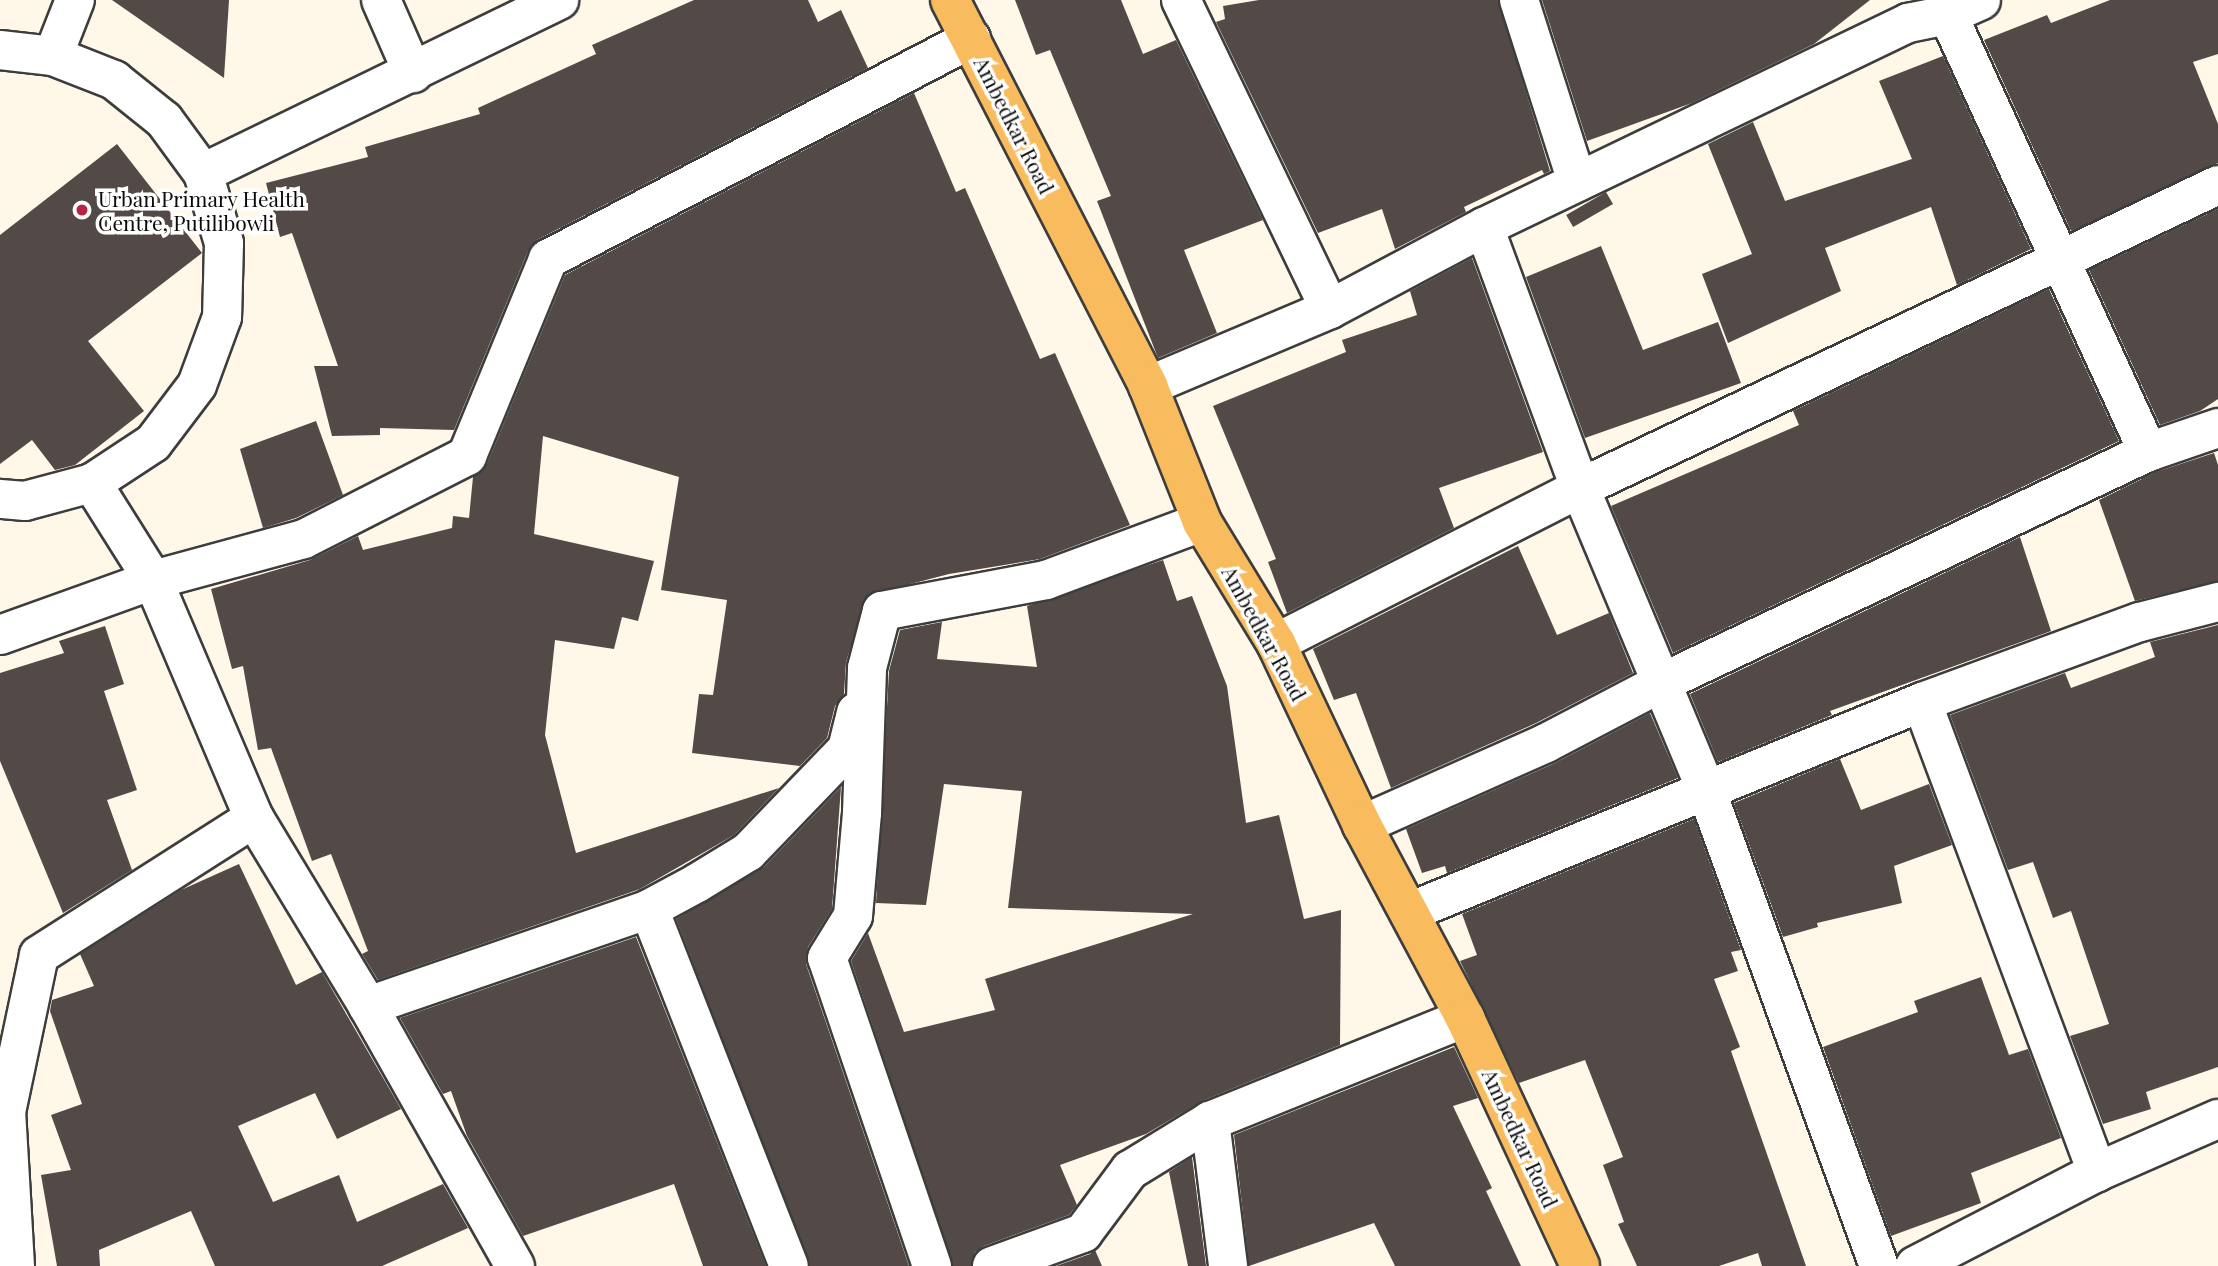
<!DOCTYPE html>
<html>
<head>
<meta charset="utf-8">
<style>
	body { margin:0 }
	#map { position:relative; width:2218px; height:1266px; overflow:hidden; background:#fff7e7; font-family:"Playfair Display",serif }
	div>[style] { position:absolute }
	.building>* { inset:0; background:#534a47; transform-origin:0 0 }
	.roads { filter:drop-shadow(2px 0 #3d3d3d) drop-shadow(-2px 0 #3d3d3d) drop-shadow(0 2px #3d3d3d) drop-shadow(0 -2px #3d3d3d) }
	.minor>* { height:38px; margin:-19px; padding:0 19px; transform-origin:19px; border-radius:19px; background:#fff }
	.primary>* { height:38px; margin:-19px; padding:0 19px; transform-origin:19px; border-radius:19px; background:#f8bb5e }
	.dots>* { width:19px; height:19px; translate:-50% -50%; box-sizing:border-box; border:4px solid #fff; border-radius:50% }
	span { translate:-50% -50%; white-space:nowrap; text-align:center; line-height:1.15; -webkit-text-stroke:7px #fff; paint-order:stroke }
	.street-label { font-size:21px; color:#0a0a0a }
	.poi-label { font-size:21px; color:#0a0a0a }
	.left { translate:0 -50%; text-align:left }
</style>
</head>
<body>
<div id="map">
	<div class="building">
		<div style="clip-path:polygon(112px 0,229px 0,224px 78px)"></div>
		<div style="clip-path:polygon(694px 0,808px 0,818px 22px,841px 10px,868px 68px,537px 240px,528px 251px,454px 430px,380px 428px,380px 435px,332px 436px,314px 366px,338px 366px,292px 233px,280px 237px,266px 183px,368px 157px,365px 147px,480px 114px,478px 108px,596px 54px,592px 45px)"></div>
		<div style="clip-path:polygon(1015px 0,1121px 0,1143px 54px,1176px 40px,1263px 220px,1184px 250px,1217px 333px,1158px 358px,1097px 201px,1111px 196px,1050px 50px,1036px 55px)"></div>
		<div style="clip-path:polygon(1259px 0,1498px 0,1550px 171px,1544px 174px,1542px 170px,1464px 207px,1466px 212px,1395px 249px,1382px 209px,1318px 233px,1216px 22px,1225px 19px,1223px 6px)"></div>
		<div style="clip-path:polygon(1542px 0,1870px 0,1814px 44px,1692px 103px,1587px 141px)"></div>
		<div style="clip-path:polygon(2110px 0,2218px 0,2218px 54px,2193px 62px,2218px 124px,2218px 163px,2071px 231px,1984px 40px,2047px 15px,2051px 23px)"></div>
		<div style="clip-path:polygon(1943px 56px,2031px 249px,1957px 285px,1931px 207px,1825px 248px,1841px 291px,1728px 343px,1702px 274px,1752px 254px,1708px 144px,1753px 122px,1785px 201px,1912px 159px,1879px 81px)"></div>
		<div style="clip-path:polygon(914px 93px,956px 192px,965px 188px,1040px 359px,1055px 353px,1130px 525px,1040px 559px,949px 574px,868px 595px,846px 662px,844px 694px,835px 706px,827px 738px,800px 766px,692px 753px,699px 694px,713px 695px,727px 600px,661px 590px,679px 477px,543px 436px,534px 534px,654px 561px,638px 621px,622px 617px,614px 649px,555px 640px,545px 735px,576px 853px,779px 788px,734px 835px,640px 889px,378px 980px,362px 954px,368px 951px,331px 854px,312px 861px,271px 748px,258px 750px,243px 666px,232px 669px,211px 589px,310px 560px,358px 536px,363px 550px,452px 528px,453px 516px,469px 518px,473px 477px,487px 464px,565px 275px)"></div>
		<div style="clip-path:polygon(117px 144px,202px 253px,88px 341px,144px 411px,75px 465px,55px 470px,32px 440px,0 464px,0 235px)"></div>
		<div style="left:1606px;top:192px;width:14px;height:46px;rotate:60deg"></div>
		<div style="clip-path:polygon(2218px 209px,2218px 399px,2200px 411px,2160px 425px,2089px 270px)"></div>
		<div style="clip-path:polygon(1601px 246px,1643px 350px,1718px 322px,1741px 383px,1585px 438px,1526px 277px)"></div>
		<div style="clip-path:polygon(1472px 258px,1543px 452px,1439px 488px,1454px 528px,1287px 613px,1268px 562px,1276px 559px,1213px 406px,1346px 352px,1342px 340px,1417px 315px,1410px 291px)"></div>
		<div style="clip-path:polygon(2049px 289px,2119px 441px,1673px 653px,1611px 506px,1799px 425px,1793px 411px)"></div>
		<div style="clip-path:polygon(316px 421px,343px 495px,296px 518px,263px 528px,240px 449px)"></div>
		<div style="clip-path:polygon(2214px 453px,2218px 465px,2218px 581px,2135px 601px,2099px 500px,2156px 472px)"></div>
		<div style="clip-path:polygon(2020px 537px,2051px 631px,1830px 711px,1832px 715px,1718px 762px,1690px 694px)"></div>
		<div style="clip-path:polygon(1518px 546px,1557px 635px,1609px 613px,1633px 673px,1536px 723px,1391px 788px,1356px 693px,1334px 700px,1313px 649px)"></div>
		<div style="clip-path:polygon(1163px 560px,1177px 601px,1192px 596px,1227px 686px,1246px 823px,1279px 815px,1304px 919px,1341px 910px,1340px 1045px,1202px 1101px,1146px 1134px,1060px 1165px,1077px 1205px,1069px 1215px,984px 1246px,975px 1252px,971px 1266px,953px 1266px,851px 961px,868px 933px,904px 1032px,995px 1010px,985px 979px,1193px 914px,1008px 908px,1022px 791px,944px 784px,926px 905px,876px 903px,889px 671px,900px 630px,942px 622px,937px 659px,1037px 667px,1027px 606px)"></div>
		<div style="clip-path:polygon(2218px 625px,2218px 1067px,2146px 1092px,2151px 1109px,2103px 1124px,2070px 1036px,2109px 1024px,2071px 911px,2053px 918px,2033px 862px,2008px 870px,1950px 715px,2065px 673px,2071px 688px,2155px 657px,2150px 642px)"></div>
		<div style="clip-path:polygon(105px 626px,124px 684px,104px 691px,137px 790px,107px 800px,132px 870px,63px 913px,0 761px,0 673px,64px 653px,59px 641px)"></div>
		<div style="clip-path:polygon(1650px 713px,1678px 778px,1447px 873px,1445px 866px,1422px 873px,1406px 829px,1555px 763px)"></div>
		<div style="clip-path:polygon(1840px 759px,1861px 810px,1929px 784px,1952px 845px,1894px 866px,1902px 903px,1817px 923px,1818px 927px,1783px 937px,1734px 803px)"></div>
		<div style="clip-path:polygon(841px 787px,832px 909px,808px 947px,806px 964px,909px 1266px,810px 1266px,676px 919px,764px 867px)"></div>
		<div style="clip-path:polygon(1694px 819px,1741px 950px,1731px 952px,1738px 971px,1714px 979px,1740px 1047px,1731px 1051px,1806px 1266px,1762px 1266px,1758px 1253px,1719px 1266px,1637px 1266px,1618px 1224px,1624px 1222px,1603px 1165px,1623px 1157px,1585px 1060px,1519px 1083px,1460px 961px,1477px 955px,1462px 914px)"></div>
		<div style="clip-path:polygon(239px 864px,296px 985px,322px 972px,401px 1109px,337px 1139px,315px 1093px,238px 1126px,273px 1202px,339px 1175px,357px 1222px,443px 1184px,468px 1228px,382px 1266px,215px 1266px,191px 1211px,99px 1250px,100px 1266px,57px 1266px,41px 1175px,71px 1170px,51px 1115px,82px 1104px,50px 1011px,52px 1000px,94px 986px,80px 954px,181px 890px)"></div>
		<div style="clip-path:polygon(636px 937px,766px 1266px,703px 1266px,674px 1184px,523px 1236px,467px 1136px,451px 1091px,443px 1094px,400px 1018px)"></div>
		<div style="clip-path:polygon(1981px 977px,2009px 1055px,2028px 1049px,2061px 1138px,1971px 1173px,1981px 1203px,1891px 1236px,1823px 1047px,1918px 1012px,1914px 1001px)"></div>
		<div style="clip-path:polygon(1454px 1047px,1478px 1098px,1453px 1106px,1492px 1188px,1486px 1191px,1521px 1266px,1395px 1266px,1374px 1223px,1249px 1266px,1234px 1135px)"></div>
		<div style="clip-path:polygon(1192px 1157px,1206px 1266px,1188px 1266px,1169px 1172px)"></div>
		<div style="clip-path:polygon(1095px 1250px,1102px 1266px,1056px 1266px,1090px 1254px)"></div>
	</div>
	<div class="roads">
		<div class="minor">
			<div style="left:381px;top:0;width:80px;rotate:66.3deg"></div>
			<div style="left:1181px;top:0;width:343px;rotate:64.3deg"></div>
			<div style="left:1519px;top:0;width:191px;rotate:72.3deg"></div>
			<div style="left:1948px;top:15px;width:481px;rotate:65.4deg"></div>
			<div style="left:0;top:50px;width:53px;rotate:6.5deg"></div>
			<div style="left:53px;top:56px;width:66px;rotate:21.5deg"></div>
			<div style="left:114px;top:80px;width:64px;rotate:38.7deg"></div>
			<div style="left:164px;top:120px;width:66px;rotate:53.7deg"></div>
			<div style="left:203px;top:173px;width:73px;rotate:73.3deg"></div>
			<div style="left:224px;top:243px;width:74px;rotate:91.5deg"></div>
			<div style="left:222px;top:317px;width:72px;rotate:110.2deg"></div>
			<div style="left:197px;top:385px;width:73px;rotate:127.2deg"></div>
			<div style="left:153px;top:443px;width:73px;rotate:146.7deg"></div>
			<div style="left:92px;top:483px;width:69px;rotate:165deg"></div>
			<div style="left:25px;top:501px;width:25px;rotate:-175deg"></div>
			<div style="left:53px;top:56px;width:60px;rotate:-68.6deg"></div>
			<div style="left:203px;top:173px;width:396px;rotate:-25.9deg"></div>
			<div style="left:1484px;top:227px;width:278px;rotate:69.8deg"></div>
			<div style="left:1580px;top:488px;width:329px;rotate:67.3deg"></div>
			<div style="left:1707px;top:792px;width:504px;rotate:70.06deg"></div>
			<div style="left:1148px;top:386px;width:198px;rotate:-22.9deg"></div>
			<div style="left:1330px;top:309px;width:174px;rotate:-28deg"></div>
			<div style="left:1484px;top:227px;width:471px;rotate:-25.7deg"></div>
			<div style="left:1908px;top:23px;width:41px;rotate:-11.3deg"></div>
			<div style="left:1948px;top:15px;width:36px;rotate:-24deg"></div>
			<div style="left:0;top:635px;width:163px;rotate:-19.8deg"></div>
			<div style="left:153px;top:580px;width:115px;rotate:-122.2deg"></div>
			<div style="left:1276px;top:643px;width:341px;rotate:-27deg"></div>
			<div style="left:1580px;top:488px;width:706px;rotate:-25.4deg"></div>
			<div style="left:1922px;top:702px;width:502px;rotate:69.58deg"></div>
			<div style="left:1362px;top:825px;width:201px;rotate:-24deg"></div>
			<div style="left:1546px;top:743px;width:130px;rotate:-27.6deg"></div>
			<div style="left:1661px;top:683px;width:539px;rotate:-25.38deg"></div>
			<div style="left:2148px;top:452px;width:74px;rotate:-18.9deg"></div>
			<div style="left:649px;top:909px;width:383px;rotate:68.6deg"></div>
			<div style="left:1409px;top:912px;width:554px;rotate:-22.26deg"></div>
			<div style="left:1922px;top:702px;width:232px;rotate:-20.2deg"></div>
			<div style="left:2140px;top:622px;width:81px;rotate:-14.4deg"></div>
			<div style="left:368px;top:1006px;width:297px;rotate:-19deg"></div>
			<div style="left:649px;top:909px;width:55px;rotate:-28.4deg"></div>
			<div style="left:697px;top:883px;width:60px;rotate:-31.3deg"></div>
			<div style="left:748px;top:852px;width:143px;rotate:-46.1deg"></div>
			<div style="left:847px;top:749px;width:38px;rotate:-76deg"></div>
			<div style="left:1210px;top:1121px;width:146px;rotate:82.9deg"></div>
			<div style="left:15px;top:1266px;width:154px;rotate:-93.3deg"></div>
			<div style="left:6px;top:1112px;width:160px;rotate:-78.1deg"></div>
			<div style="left:39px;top:955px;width:255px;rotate:-32.5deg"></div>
			<div style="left:515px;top:1266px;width:299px;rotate:-119.5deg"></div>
			<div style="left:368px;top:1006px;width:220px;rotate:-121.2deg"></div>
			<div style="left:254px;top:818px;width:259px;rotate:-113deg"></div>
			<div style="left:153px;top:580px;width:156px;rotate:-15.2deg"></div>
			<div style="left:304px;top:539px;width:183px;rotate:-27deg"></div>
			<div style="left:467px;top:456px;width:213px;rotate:-67.6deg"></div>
			<div style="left:548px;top:259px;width:477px;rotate:-27.5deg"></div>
			<div style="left:932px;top:1266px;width:325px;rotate:-108.8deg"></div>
			<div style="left:827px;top:958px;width:49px;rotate:-58.2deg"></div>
			<div style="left:853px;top:916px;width:103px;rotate:-85deg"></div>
			<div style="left:862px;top:813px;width:145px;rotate:-88deg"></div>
			<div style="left:867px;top:668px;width:59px;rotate:-75.3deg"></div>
			<div style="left:882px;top:611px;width:167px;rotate:-10.7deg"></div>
			<div style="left:1046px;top:580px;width:166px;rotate:-20.4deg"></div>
			<div style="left:992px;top:1266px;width:97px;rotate:-19.9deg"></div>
			<div style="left:1083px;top:1233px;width:79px;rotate:-53.3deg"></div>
			<div style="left:1130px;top:1170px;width:94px;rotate:-31.5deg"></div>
			<div style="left:1210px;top:1121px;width:275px;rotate:-22deg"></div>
			<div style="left:1915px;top:1266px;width:205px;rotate:-27.3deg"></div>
			<div style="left:2097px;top:1172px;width:132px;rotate:-23.7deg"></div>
		</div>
		<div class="primary">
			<div style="left:950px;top:0;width:434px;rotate:62.8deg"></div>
			<div style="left:1148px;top:386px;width:146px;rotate:68.3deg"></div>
			<div style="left:1202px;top:522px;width:142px;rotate:58.6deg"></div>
			<div style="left:1276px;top:643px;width:201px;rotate:64.7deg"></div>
			<div style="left:1362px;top:825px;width:219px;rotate:61.9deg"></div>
			<div style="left:1465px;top:1018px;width:273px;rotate:65.1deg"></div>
		</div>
	</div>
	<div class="dots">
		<div style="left:82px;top:210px;background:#b92442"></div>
	</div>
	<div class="street-label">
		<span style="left:1015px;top:125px;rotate:63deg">Ambedkar Road</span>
		<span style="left:1265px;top:633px;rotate:61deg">Ambedkar Road</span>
		<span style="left:1521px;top:1138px;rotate:65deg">Ambedkar Road</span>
	</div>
	<div class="poi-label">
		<span class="left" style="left:98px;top:210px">Urban Primary Health<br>Centre, Putilibowli</span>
	</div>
</div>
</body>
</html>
